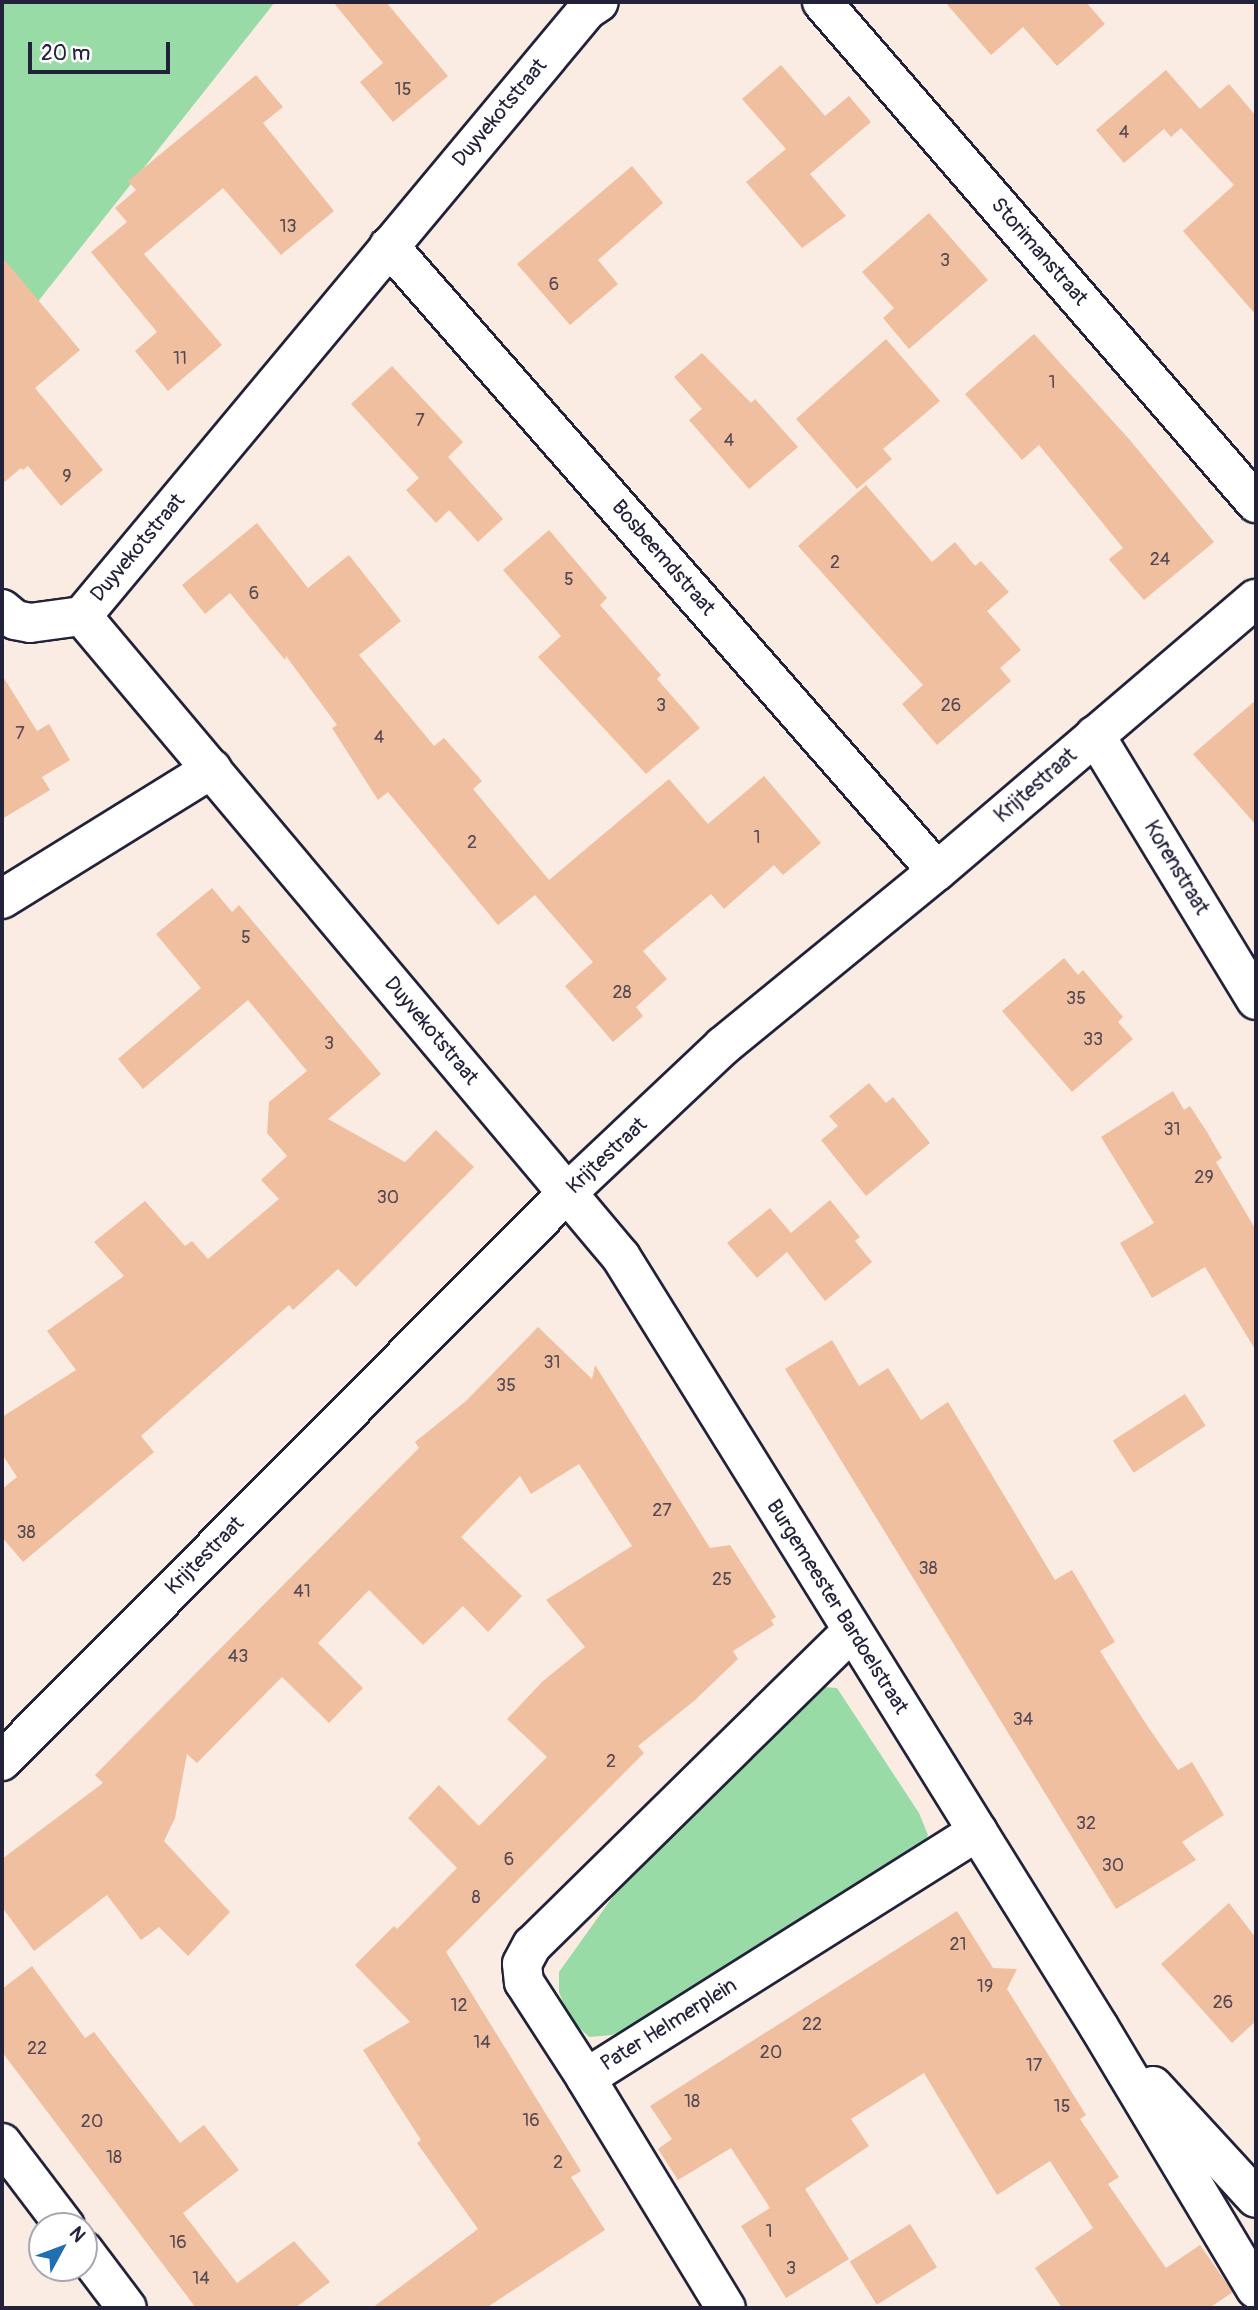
<!DOCTYPE html>
<html>
<head>
<meta charset="utf-8">
<style>
	body { margin:0 }
	#map { position:relative; width:1258px; height:2310px; overflow:hidden; background:#faece2; font-family:Pangolin,sans-serif }
	div>[style] { position:absolute }
	.green>* { inset:0; background:#99dba6 }
	.building>* { inset:0; background:#efbfa0; transform-origin:0 0 }
	.roads { filter:drop-shadow(2px 0 #22223b) drop-shadow(-2px 0 #22223b) drop-shadow(0 2px #22223b) drop-shadow(0 -2px #22223b) }
	.minor>* { height:38px; margin:-19px; padding:0 19px; transform-origin:19px; border-radius:19px; background:#fff }
	span { translate:-50% -50%; white-space:nowrap; text-align:center; line-height:1.15; -webkit-text-stroke:5px #fff; paint-order:stroke }
	.number-label { font-size:18px; color:#554954 }
	.number-label span { -webkit-text-stroke-width:0 }
	.street-label { font-size:21px; color:#22223b }
	.frame { position:absolute; inset:0; border:4px solid #22223b; pointer-events:none }
	.north { position:absolute; left:28px; top:2212px; width:70px; height:70px; box-sizing:border-box; background:#fff; border:2px solid #a7a7b1; border-radius:50%; rotate:49deg; font-size:19px; font-weight:700; line-height:28px; text-align:center; color:#22223b }
	.north::after { content:''; display:block; margin:auto; width:24px; height:32px; background:#1f6fb2; clip-path:polygon(50% 0,100% 100%,50% 72%,0 100%) }
	.scale { position:absolute; left:28px; top:42px; width:142px; height:32px; box-sizing:border-box; border:4px solid #22223b; border-top:0; padding-left:9px; font-size:21px; line-height:24px; white-space:nowrap; color:#22223b; -webkit-text-stroke:5px #fff; paint-order:stroke }
</style>
</head>
<body>
<div id="map">
	<div class="green">
		<div style="clip-path:polygon(2px 2px,275px 2px,2px 347px)"></div>
		<div style="clip-path:polygon(824px 1687px,837px 1688px,919px 1813px,928px 1835px,925px 1841px,632px 2026px,612px 2035px,589px 2037px,569px 2018px,559px 1992px,559px 1972px,614px 1895px,640px 1866px,786px 1719px)"></div>
	</div>
	<div class="building">
		<div style="clip-path:polygon(333px 2px,386px 2px,448px 76px,393px 122px,360px 82px,383px 63px)"></div>
		<div style="clip-path:polygon(945px 2px,1086px 2px,1105px 24px,1057px 66px,1023px 27px,991px 55px)"></div>
		<div style="clip-path:polygon(781px 65px,825px 116px,849px 96px,871px 122px,810px 174px,846px 216px,802px 248px,746px 182px,786px 149px,742px 99px)"></div>
		<div style="clip-path:polygon(1166px 70px,1200px 109px,1229px 84px,1256px 116px,1256px 315px,1183px 231px,1234px 185px,1181px 128px,1171px 137px,1164px 129px,1124px 163px,1096px 130px)"></div>
		<div style="clip-path:polygon(256px 75px,283px 107px,263px 123px,334px 211px,281px 255px,223px 188px,144px 254px,222px 345px,168px 391px,135px 351px,157px 332px,91px 252px,127px 222px,115px 208px,136px 190px,128px 181px)"></div>
		<div style="clip-path:polygon(632px 166px,663px 203px,598px 260px,618px 284px,570px 325px,517px 264px)"></div>
		<div style="clip-path:polygon(929px 213px,988px 280px,909px 349px,883px 318px,894px 308px,862px 272px)"></div>
		<div style="clip-path:polygon(2px 257px,80px 350px,35px 388px,103px 470px,61px 506px,28px 466px,23px 470px,21px 468px,2px 484px)"></div>
		<div style="clip-path:polygon(1034px 334px,1129px 439px,1214px 542px,1144px 600px,1111px 562px,1109px 559px,1123px 548px,1039px 445px,1022px 460px,965px 394px)"></div>
		<div style="clip-path:polygon(886px 339px,940px 401px,883px 449px,892px 459px,857px 489px,796px 419px)"></div>
		<div style="clip-path:polygon(702px 353px,751px 403px,755px 399px,798px 447px,749px 489px,689px 420px,702px 409px,674px 377px)"></div>
		<div style="clip-path:polygon(392px 366px,463px 442px,448px 457px,503px 519px,478px 542px,449px 510px,436px 523px,406px 490px,419px 478px,351px 404px)"></div>
		<div style="clip-path:polygon(866px 485px,932px 562px,955px 542px,975px 566px,981px 561px,1009px 592px,987px 611px,1021px 650px,1000px 668px,1011px 681px,937px 745px,902px 704px,923px 685px,798px 546px)"></div>
		<div style="clip-path:polygon(257px 523px,308px 588px,349px 555px,401px 621px,359px 655px,434px 746px,444px 738px,482px 781px,473px 789px,549px 880px,669px 779px,708px 824px,764px 776px,821px 843px,783px 875px,774px 865px,724px 909px,711px 894px,643px 951px,667px 979px,636px 1007px,643px 1016px,613px 1042px,565px 986px,593px 962px,535px 895px,498px 925px,388px 792px,378px 800px,332px 728px,337px 725px,286px 656px,285px 660px,230px 593px,205px 614px,182px 585px)"></div>
		<div style="clip-path:polygon(549px 530px,607px 598px,600px 605px,661px 675px,657px 679px,700px 728px,646px 774px,538px 657px,561px 636px,503px 570px)"></div>
		<div style="clip-path:polygon(2px 675px,37px 731px,49px 724px,70px 760px,42px 777px,50px 790px,2px 819px)"></div>
		<div style="clip-path:polygon(1256px 700px,1256px 825px,1193px 754px)"></div>
		<div style="clip-path:polygon(212px 888px,232px 912px,239px 905px,381px 1074px,328px 1119px,405px 1162px,436px 1130px,474px 1167px,356px 1287px,338px 1269px,293px 1310px,289px 1305px,141px 1436px,154px 1452px,23px 1562px,2px 1537px,2px 1489px,17px 1477px,2px 1454px,2px 1417px,76px 1370px,47px 1331px,124px 1276px,94px 1242px,145px 1201px,185px 1246px,192px 1241px,208px 1259px,279px 1199px,261px 1180px,287px 1156px,267px 1133px,269px 1102px,307px 1071px,248px 1000px,143px 1089px,118px 1059px,201px 988px,156px 934px)"></div>
		<div style="clip-path:polygon(1064px 958px,1078px 975px,1083px 970px,1123px 1017px,1118px 1022px,1133px 1039px,1072px 1092px,1002px 1011px)"></div>
		<div style="clip-path:polygon(869px 1083px,886px 1103px,893px 1097px,930px 1143px,866px 1196px,821px 1140px,838px 1126px,829px 1116px)"></div>
		<div style="clip-path:polygon(1173px 1091px,1184px 1110px,1190px 1106px,1207px 1132px,1222px 1158px,1216px 1162px,1256px 1230px,1256px 1351px,1205px 1267px,1152px 1298px,1120px 1243px,1154px 1223px,1101px 1137px)"></div>
		<div style="clip-path:polygon(830px 1200px,860px 1237px,855px 1241px,872px 1262px,825px 1301px,787px 1252px,757px 1278px,727px 1243px,770px 1208px,791px 1233px)"></div>
		<div style="clip-path:polygon(538px 1327px,592px 1379px,595px 1365px,710px 1548px,730px 1545px,776px 1617px,771px 1620px,774px 1625px,733px 1651px,738px 1659px,694px 1701px,638px 1746px,644px 1753px,446px 1952px,581px 2171px,571px 2177px,605px 2230px,486px 2308px,372px 2308px,478px 2229px,417px 2143px,421px 2140px,363px 2050px,410px 2022px,355px 1965px,394px 1926px,397px 1929px,457px 1868px,408px 1818px,439px 1785px,479px 1826px,547px 1757px,507px 1719px,543px 1681px,585px 1647px,546px 1600px,632px 1546px,579px 1464px,531px 1494px,520px 1476px,461px 1537px,522px 1596px,488px 1632px,463px 1606px,423px 1645px,369px 1590px,318px 1643px,363px 1688px,329px 1723px,282px 1677px,197px 1763px,187px 1754px,175px 1818px,164px 1841px,230px 1912px,188px 1956px,159px 1927px,141px 1940px,107px 1895px,34px 1951px,2px 1907px,2px 1859px,103px 1783px,95px 1775px,419px 1448px,415px 1442px,466px 1401px)"></div>
		<div style="clip-path:polygon(832px 1340px,859px 1386px,888px 1368px,921px 1420px,948px 1402px,1055px 1580px,1072px 1570px,1115px 1642px,1100px 1651px,1146px 1724px,1178px 1770px,1192px 1762px,1224px 1815px,1182px 1842px,1196px 1860px,1116px 1909px,785px 1369px)"></div>
		<div style="left:1185px;top:1394px;width:38px;height:86px;rotate:57deg"></div>
		<div style="clip-path:polygon(1229px 1903px,1256px 1938px,1256px 2021px,1232px 2043px,1161px 1964px)"></div>
		<div style="clip-path:polygon(957px 1911px,993px 1968px,1017px 1969px,1007px 1989px,1086px 2115px,1080px 2119px,1119px 2177px,1108px 2184px,1166px 2268px,1200px 2245px,1233px 2292px,1209px 2308px,1062px 2308px,1035px 2268px,1093px 2228px,1050px 2161px,997px 2195px,924px 2073px,851px 2119px,869px 2146px,805px 2189px,849px 2259px,786px 2298px,741px 2226px,770px 2208px,731px 2148px,678px 2180px,658px 2149px,672px 2139px,650px 2106px)"></div>
		<div style="clip-path:polygon(32px 1966px,85px 2038px,94px 2032px,180px 2143px,204px 2125px,239px 2170px,183px 2213px,237px 2283px,294px 2241px,330px 2282px,295px 2308px,196px 2308px,2px 2052px,2px 1989px)"></div>
		<div style="left:910px;top:2224px;width:51px;height:71px;rotate:58deg"></div>
	</div>
	<div class="roads">
		<div class="minor">
			<div style="left:822px;top:2px;width:663px;rotate:49.1deg"></div>
			<div style="left:389px;top:246px;width:831px;rotate:48.76deg"></div>
			<div style="left:2px;top:609px;width:17px;rotate:40deg"></div>
			<div style="left:15px;top:620px;width:15px;rotate:11deg"></div>
			<div style="left:30px;top:623px;width:52px;rotate:-7.7deg"></div>
			<div style="left:82px;top:616px;width:837px;rotate:49.94deg"></div>
			<div style="left:621px;top:1257px;width:906px;rotate:58.17deg"></div>
			<div style="left:1099px;top:2027px;width:305px;rotate:59.1deg"></div>
			<div style="left:82px;top:616px;width:789px;rotate:-50.19deg"></div>
			<div style="left:587px;top:10px;width:14px;rotate:-34deg"></div>
			<div style="left:1095px;top:735px;width:310px;rotate:58.7deg"></div>
			<div style="left:2px;top:899px;width:247px;rotate:-31.8deg"></div>
			<div style="left:852px;top:1631px;width:448px;rotate:135.5deg"></div>
			<div style="left:532px;top:1945px;width:21px;rotate:118deg"></div>
			<div style="left:522px;top:1964px;width:18px;rotate:84deg"></div>
			<div style="left:524px;top:1982px;width:114px;rotate:57.1deg"></div>
			<div style="left:586px;top:2078px;width:463px;rotate:-32.2deg"></div>
			<div style="left:2px;top:1761px;width:801px;rotate:-45.15deg"></div>
			<div style="left:567px;top:1193px;width:214px;rotate:-43.3deg"></div>
			<div style="left:723px;top:1046px;width:276px;rotate:-39.3deg"></div>
			<div style="left:937px;top:871px;width:419px;rotate:-40.5deg"></div>
			<div style="left:586px;top:2078px;width:269px;rotate:58.7deg"></div>
			<div style="left:1153px;top:2086px;width:152px;rotate:47.4deg"></div>
			<div style="left:2px;top:2143px;width:104px;rotate:52.8deg"></div>
			<div style="left:84px;top:2251px;width:71px;rotate:53deg"></div>
		</div>
	</div>
	<div class="number-label">
		<span style="left:403px;top:90px">15</span>
		<span style="left:1124px;top:133px">4</span>
		<span style="left:288px;top:227px">13</span>
		<span style="left:945px;top:261px">3</span>
		<span style="left:554px;top:285px">6</span>
		<span style="left:180px;top:359px">11</span>
		<span style="left:1052px;top:383px">1</span>
		<span style="left:420px;top:421px">7</span>
		<span style="left:729px;top:441px">4</span>
		<span style="left:67px;top:477px">9</span>
		<span style="left:1160px;top:560px">24</span>
		<span style="left:835px;top:563px">2</span>
		<span style="left:569px;top:580px">5</span>
		<span style="left:254px;top:594px">6</span>
		<span style="left:661px;top:706px">3</span>
		<span style="left:951px;top:706px">26</span>
		<span style="left:20px;top:734px">7</span>
		<span style="left:379px;top:738px">4</span>
		<span style="left:757px;top:838px">1</span>
		<span style="left:472px;top:843px">2</span>
		<span style="left:246px;top:938px">5</span>
		<span style="left:622px;top:993px">28</span>
		<span style="left:1076px;top:999px">35</span>
		<span style="left:1093px;top:1040px">33</span>
		<span style="left:329px;top:1044px">3</span>
		<span style="left:1172px;top:1130px">31</span>
		<span style="left:1204px;top:1178px">29</span>
		<span style="left:388px;top:1198px">30</span>
		<span style="left:552px;top:1363px">31</span>
		<span style="left:506px;top:1386px">35</span>
		<span style="left:662px;top:1511px">27</span>
		<span style="left:26px;top:1533px">38</span>
		<span style="left:928px;top:1569px">38</span>
		<span style="left:722px;top:1580px">25</span>
		<span style="left:302px;top:1592px">41</span>
		<span style="left:238px;top:1657px">43</span>
		<span style="left:1023px;top:1720px">34</span>
		<span style="left:611px;top:1762px">2</span>
		<span style="left:1086px;top:1824px">32</span>
		<span style="left:509px;top:1860px">6</span>
		<span style="left:1113px;top:1866px">30</span>
		<span style="left:476px;top:1898px">8</span>
		<span style="left:958px;top:1945px">21</span>
		<span style="left:985px;top:1987px">19</span>
		<span style="left:1223px;top:2003px">26</span>
		<span style="left:459px;top:2006px">12</span>
		<span style="left:812px;top:2025px">22</span>
		<span style="left:482px;top:2043px">14</span>
		<span style="left:37px;top:2049px">22</span>
		<span style="left:771px;top:2053px">20</span>
		<span style="left:1034px;top:2066px">17</span>
		<span style="left:692px;top:2102px">18</span>
		<span style="left:1062px;top:2107px">15</span>
		<span style="left:531px;top:2121px">16</span>
		<span style="left:92px;top:2122px">20</span>
		<span style="left:114px;top:2158px">18</span>
		<span style="left:558px;top:2163px">2</span>
		<span style="left:769px;top:2232px">1</span>
		<span style="left:178px;top:2243px">16</span>
		<span style="left:791px;top:2269px">3</span>
		<span style="left:201px;top:2279px">14</span>
	</div>
	<div class="street-label">
		<span style="left:500px;top:113px;rotate:-50deg">Duyvekotstraat</span>
		<span style="left:1039px;top:252px;rotate:49deg">Storimanstraat</span>
		<span style="left:138px;top:548px;rotate:-50deg">Duyvekotstraat</span>
		<span style="left:663px;top:558px;rotate:49deg">Bosbeemdstraat</span>
		<span style="left:1036px;top:786px;rotate:-41deg">Krijtestraat</span>
		<span style="left:1176px;top:868px;rotate:59deg">Korenstraat</span>
		<span style="left:431px;top:1031px;rotate:50deg">Duyvekotstraat</span>
		<span style="left:607px;top:1156px;rotate:-43deg">Krijtestraat</span>
		<span style="left:205px;top:1556px;rotate:-45deg">Krijtestraat</span>
		<span style="left:837px;top:1607px;rotate:58deg">Burgemeester Bardoelstraat</span>
		<span style="left:669px;top:2025px;rotate:-32deg">Pater Helmerplein</span>
	</div>
	<div class="frame"></div>
	<div class="north">N</div>
	<div class="scale">20 m</div>
</div>
</body>
</html>
